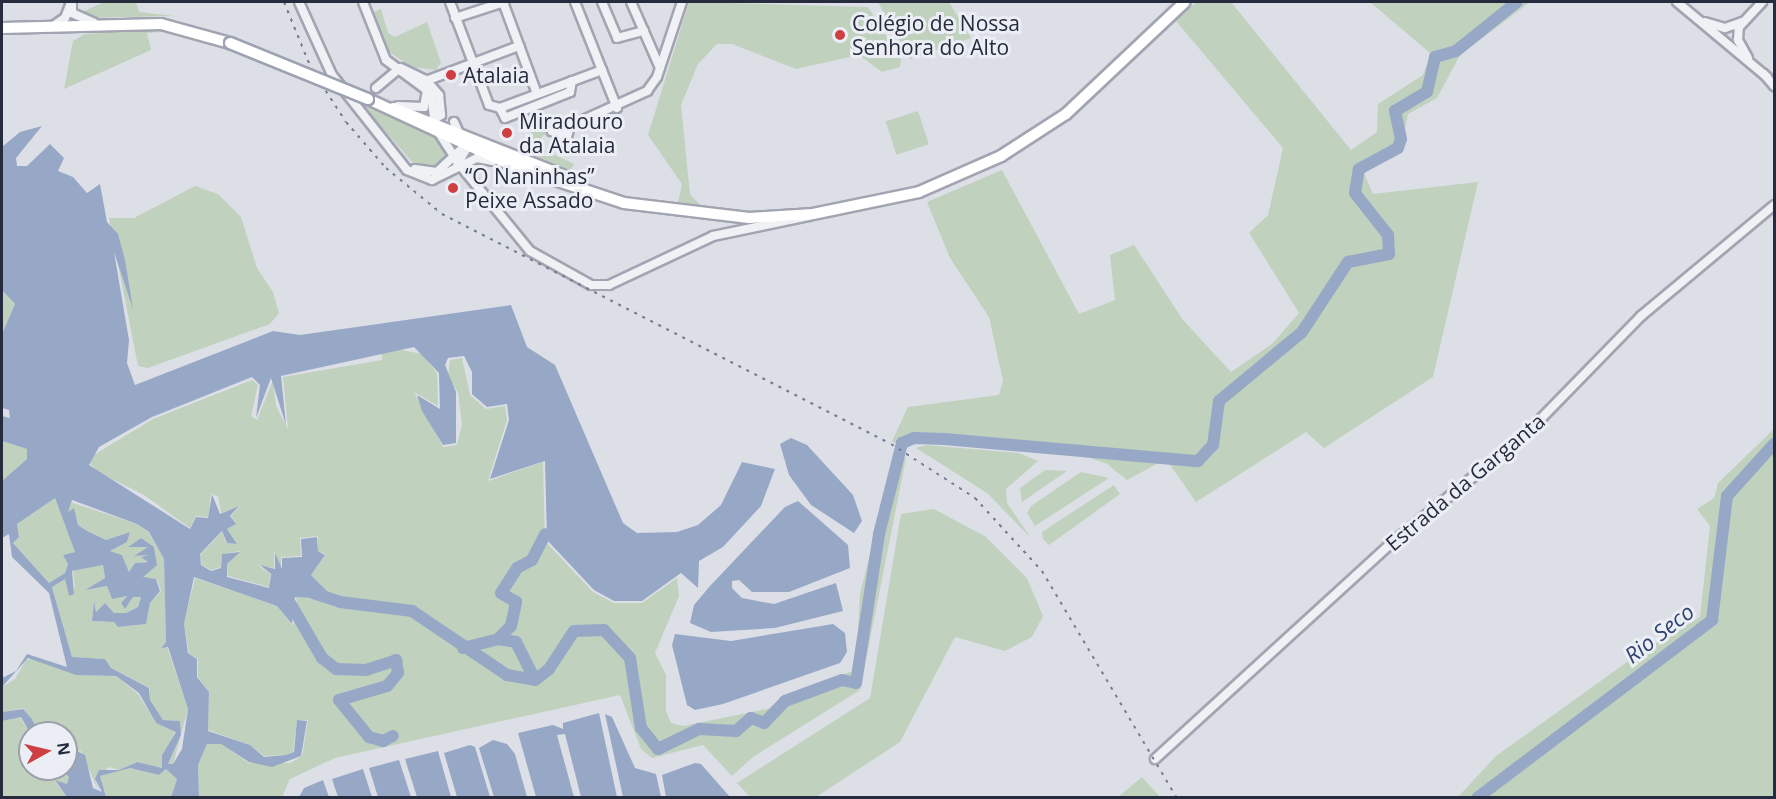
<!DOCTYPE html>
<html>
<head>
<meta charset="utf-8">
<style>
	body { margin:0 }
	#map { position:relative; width:1776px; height:799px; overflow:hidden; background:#dddfe7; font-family:"Open Sans",sans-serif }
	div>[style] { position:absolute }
	.green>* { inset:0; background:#c0d1be; transform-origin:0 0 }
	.water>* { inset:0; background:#97a8c7 }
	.river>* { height:12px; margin:-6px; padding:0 6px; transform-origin:6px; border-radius:6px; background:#97a8c7 }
	.roads { filter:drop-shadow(2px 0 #a2a5b1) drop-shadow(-2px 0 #a2a5b1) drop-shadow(0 2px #a2a5b1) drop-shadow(0 -2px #a2a5b1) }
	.minor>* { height:8px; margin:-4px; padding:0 4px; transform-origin:4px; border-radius:4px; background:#eff1f5 }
	.major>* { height:10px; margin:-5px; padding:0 5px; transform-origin:5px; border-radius:5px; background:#fff }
	.rail>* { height:2px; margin-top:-1px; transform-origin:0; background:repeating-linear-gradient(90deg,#767c90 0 3px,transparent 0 9px) }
	.bridges { filter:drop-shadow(2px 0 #9ca2b2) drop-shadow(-2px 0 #9ca2b2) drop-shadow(0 2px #9ca2b2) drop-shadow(0 -2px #9ca2b2) }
	.major-bridge>* { height:10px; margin:-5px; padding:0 5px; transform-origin:5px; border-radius:5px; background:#fff }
	.dots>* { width:16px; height:16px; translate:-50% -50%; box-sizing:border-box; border:3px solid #eceef5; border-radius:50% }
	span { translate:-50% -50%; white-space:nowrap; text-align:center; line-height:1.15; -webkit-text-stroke:6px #eceef5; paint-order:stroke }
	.poi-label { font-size:21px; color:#262b3d }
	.left { translate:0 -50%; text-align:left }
	.street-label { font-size:21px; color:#262b3d }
	.water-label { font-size:22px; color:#304471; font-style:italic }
	.frame { position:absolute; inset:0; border:3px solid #262b3d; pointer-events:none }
	.north { position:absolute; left:18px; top:721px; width:60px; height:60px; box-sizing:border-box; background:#eceef5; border:2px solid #9da0ab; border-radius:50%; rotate:82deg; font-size:16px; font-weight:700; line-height:24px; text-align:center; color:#262b3d }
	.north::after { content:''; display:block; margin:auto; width:21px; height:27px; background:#ce3f41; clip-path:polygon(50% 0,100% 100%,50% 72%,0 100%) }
</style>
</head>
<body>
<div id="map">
	<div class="green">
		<div style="clip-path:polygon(104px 2px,136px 2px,139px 12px,174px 16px,86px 18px,80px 13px)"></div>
		<div style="clip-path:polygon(689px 2px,868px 7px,901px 60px,900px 67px,882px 72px,859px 55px,796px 69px,732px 44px,717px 44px,698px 64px,681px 105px,690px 194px,701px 206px,678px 202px,682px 184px,648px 135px)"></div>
		<div style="clip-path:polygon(878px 2px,949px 2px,971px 38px,910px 59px)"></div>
		<div style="clip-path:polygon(1196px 2px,1231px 2px,1351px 150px,1377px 132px,1378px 104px,1423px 75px,1431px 54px,1370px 2px,1530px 2px,1460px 55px,1437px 98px,1408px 114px,1401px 149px,1364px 173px,1373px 194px,1478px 182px,1433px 377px,1324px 448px,1306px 432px,1196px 502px,1166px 459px,1127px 480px,1107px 464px,1081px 455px,921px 438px,904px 450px,892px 441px,908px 407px,999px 395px,1003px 381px,989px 317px,950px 258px,927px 202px,1002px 170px,1079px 314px,1115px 300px,1110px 255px,1134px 245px,1183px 320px,1231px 372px,1272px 344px,1299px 313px,1249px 233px,1268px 215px,1283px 148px,1176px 21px)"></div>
		<div style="clip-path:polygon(381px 9px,388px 33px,395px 37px,427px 22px,441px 63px,436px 70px,411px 67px,388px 51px,372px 13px)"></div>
		<div style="clip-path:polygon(156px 29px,162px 32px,147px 33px,151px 50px,64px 89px,73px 41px,85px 34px)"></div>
		<div style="clip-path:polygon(362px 105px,439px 139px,448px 151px,442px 163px,435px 169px,414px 164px)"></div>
		<div style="left:918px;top:111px;width:35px;height:34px;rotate:72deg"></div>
		<div style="clip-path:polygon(549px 125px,549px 134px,542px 136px,538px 147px,574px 164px,571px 170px,524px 151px,533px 129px)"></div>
		<div style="clip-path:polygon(195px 186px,218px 194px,241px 217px,257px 268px,273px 292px,279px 313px,270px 324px,148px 368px,138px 366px,109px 218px,134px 218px)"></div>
		<div style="clip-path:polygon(2px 290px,15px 304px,2px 334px)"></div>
		<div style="clip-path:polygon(397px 349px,422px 354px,437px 373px,438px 406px,414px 392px,443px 447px,457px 445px,462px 425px,458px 392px,448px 377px,450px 360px,462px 358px,470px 395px,486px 409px,505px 406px,507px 420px,488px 481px,543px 462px,545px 541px,593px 592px,614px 603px,642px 603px,677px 578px,679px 596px,655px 653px,666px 675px,666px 711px,671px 723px,683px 726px,772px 708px,800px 689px,856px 670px,860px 593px,895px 457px,906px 458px,860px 690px,753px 757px,732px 776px,703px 745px,652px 758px,641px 749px,620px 695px,335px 758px,290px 779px,282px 797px,199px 797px,198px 765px,207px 744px,221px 744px,249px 763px,290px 763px,302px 756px,308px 720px,297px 720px,293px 752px,286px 755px,264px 756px,250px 745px,208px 730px,209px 692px,198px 677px,198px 659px,189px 653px,184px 624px,195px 578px,277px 606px,292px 625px,298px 617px,296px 597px,324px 600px,330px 594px,311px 575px,326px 554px,318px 551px,318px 536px,300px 538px,301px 556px,281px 557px,281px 568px,274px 551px,274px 568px,258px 565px,270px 574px,269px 587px,228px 576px,227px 564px,240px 551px,222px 554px,221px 567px,211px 570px,202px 565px,200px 555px,222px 532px,226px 543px,237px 544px,227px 529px,236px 524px,231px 516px,240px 506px,221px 513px,218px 497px,211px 493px,208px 517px,196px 516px,190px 528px,144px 495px,98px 472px,90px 464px,92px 456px,153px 419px,252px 380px,258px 385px,251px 416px,257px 420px,273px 380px,276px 406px,288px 429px,283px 377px,382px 360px,382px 353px)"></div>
		<div style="clip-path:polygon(1774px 429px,1774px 797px,1458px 797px,1496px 756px,1641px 652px,1700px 617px,1710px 526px,1697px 509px,1714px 498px,1718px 483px)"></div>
		<div style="clip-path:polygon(2px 441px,27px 449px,27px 459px,2px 481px)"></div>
		<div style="clip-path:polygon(927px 445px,1019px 453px,1038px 461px,1006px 489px,1007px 503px,1031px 538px,987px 493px,916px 448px)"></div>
		<div style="clip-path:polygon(1045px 470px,1067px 471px,1022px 502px,1020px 488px)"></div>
		<div style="clip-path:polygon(1081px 472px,1109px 478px,1035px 526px,1027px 513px,1031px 506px)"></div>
		<div style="clip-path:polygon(1114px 485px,1120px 494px,1049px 545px,1043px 539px,1042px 532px)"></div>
		<div style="clip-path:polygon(55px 498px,75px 552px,63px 555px,68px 564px,65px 573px,49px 583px,13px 543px,19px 537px,17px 524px)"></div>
		<div style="clip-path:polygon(67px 501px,137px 524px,149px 533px,164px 559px,166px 642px,161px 647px,167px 647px,188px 709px,173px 764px,168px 765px,181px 735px,180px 721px,163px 720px,150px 700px,150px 688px,111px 668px,105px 659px,72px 657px,52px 586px,65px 579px,69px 596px,75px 588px,73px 571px,103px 565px,105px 578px,85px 590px,107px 586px,112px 599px,127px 595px,121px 603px,125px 609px,133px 597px,141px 597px,138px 607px,126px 613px,114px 613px,105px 603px,96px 612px,94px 601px,92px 621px,114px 622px,118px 627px,146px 624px,150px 603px,161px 591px,157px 579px,143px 578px,144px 571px,157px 565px,154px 547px,141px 538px,128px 547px,149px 547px,134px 556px,150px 555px,141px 557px,148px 561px,135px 563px,129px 572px,122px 555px,110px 551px,127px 542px,130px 532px,106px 540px,87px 531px,78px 525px,74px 508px,68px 512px)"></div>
		<div style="clip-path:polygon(934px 509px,986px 537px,1027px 578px,1043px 616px,1032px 637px,1005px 651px,955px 637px,900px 742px,816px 797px,750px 797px,737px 783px,870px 698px,901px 514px)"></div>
		<div style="clip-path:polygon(36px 658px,76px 675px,116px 676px,138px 694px,156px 723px,176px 731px,162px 755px,162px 768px,136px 762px,119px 770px,109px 767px,95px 779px,99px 792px,81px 751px,70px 753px,75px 766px,66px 763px,66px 733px,40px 733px,23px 708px,2px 712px,2px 687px,15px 679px,26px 660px)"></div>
		<div style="clip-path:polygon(20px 717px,30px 733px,30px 769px,60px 769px,69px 777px,67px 784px,55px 781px,67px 797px,2px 797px,2px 721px)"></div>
		<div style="clip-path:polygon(129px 768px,159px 775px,166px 769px,177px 779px,171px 797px,106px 798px,100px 776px)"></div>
		<div style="clip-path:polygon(1142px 777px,1160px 797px,1118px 797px)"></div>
	</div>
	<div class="water">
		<div style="clip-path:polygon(evenodd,42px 126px,16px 158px,17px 166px,27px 166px,50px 144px,64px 158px,58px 171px,73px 177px,87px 193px,100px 184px,107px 222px,118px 234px,125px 260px,133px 309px,114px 252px,129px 340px,127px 363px,135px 385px,273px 331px,300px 335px,511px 305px,527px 347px,555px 365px,623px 523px,637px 533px,677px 532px,698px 525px,721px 505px,742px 462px,775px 469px,761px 506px,723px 547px,699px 561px,698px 588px,681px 573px,642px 601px,614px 601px,594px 590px,547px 540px,545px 461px,490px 479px,509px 420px,507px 404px,487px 407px,472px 394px,472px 372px,464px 356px,448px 358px,445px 365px,456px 392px,456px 443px,443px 445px,422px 411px,417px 395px,440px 409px,439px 373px,414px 347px,281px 376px,286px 425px,271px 378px,256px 418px,260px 385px,252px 377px,152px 417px,99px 447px,89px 465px,190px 529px,196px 517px,208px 518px,212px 494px,220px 514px,239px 506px,230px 516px,236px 524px,227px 529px,237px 544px,227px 543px,222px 531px,200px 554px,201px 565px,211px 571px,221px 568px,222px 554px,240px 552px,227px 564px,227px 577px,269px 588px,271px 574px,260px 565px,275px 569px,275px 553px,282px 569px,282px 558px,302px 557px,301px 539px,317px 537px,318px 551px,325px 555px,311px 575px,330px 594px,323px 599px,295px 597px,292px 624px,277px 606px,194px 577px,184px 624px,188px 653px,197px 659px,197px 677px,209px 692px,208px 731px,250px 745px,264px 757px,286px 755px,294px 752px,297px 720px,307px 721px,301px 756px,272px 767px,249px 762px,221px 744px,207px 744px,198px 765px,199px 797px,171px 797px,177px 779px,166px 769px,159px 775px,130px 768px,100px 776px,106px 797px,67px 797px,55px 780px,67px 784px,69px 777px,60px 769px,66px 763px,75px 766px,70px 754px,75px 750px,85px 755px,93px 788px,102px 792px,95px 779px,99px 770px,119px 770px,137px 762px,162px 768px,162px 755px,176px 732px,156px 723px,139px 693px,116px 676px,76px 675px,28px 658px,2px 687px,2px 678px,16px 671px,27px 654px,67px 667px,49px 593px,12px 557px,9px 534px,2px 538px,2px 481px,27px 459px,27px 449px,2px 441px,2px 416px,10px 418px,9px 410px,2px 408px,2px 334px,15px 304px,2px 290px,2px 147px,20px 132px,42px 126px,55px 498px,75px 552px,63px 555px,68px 564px,65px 573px,49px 583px,13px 543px,19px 537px,17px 524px,55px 498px,42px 126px,72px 500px,137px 524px,149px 532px,164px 559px,166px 642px,161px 648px,168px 647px,188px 709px,182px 749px,173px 764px,168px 764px,181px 735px,180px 721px,163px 720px,150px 700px,149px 688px,111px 668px,105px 659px,72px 657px,52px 587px,65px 579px,69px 596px,74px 594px,72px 571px,103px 565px,105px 578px,85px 590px,107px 586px,112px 599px,127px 596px,121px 603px,125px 609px,133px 597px,141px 597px,138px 607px,126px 613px,114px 613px,105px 603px,96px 612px,94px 601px,92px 621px,114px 622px,118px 627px,146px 624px,150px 603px,160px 591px,156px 579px,143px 577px,157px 565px,154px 547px,141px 538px,128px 547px,148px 547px,134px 556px,149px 555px,141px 557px,148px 562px,135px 563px,129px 572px,122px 555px,110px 551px,127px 542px,130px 532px,106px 540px,87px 531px,78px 525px,74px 508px,68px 512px,72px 500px)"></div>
		<div style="clip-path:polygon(791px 438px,807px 445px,853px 495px,862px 521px,854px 533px,811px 505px,789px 475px,780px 444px)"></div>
		<div style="clip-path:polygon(798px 501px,848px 545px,850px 568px,789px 592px,752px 592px,739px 580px,732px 581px,732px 588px,742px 598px,774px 604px,836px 583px,843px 611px,775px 628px,711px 632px,690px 623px,694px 605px,710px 586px,785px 507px)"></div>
		<div style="clip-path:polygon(833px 624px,845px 633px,847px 652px,840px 663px,723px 704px,695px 710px,687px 705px,672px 645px,675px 634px,731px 641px)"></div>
		<div style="clip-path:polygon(23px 709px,31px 718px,40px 733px,30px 733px,21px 717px,2px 721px,2px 712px)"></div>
		<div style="clip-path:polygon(599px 713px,617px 797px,581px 797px,565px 734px,557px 735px,574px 797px,536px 797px,518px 733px,553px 725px,563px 729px,563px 723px)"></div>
		<div style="clip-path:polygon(605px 714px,612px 717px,635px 768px,656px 774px,661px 797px,623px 797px)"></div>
		<div style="clip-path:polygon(493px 740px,507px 744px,515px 754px,527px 797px,494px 797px,479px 748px)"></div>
		<div style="clip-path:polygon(470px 745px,475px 747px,490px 797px,457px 797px,444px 753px)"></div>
		<div style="clip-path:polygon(438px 751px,451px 797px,417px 797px,405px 759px)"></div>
		<div style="clip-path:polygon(399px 760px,411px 797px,378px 797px,369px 768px)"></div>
		<div style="clip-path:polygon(695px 763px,701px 764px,730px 797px,666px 797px,662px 775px)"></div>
		<div style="clip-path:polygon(363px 769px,372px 797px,338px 797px,332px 779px)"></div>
		<div style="clip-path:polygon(323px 780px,329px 797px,299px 797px,304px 788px)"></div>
	</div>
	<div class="river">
		<div style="left:313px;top:593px;width:28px;rotate:18deg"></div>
		<div style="left:340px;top:602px;width:73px;rotate:7.1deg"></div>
		<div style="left:412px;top:611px;width:115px;rotate:34deg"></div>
		<div style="left:507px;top:675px;width:28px;rotate:10deg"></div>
		<div style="left:535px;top:680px;width:18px;rotate:-38deg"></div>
		<div style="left:549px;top:669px;width:45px;rotate:-56.7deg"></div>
		<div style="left:574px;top:631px;width:30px;rotate:-2deg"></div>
		<div style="left:604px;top:630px;width:38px;rotate:47deg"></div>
		<div style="left:630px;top:658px;width:71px;rotate:81.1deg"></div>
		<div style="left:641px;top:728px;width:27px;rotate:51deg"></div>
		<div style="left:658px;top:749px;width:46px;rotate:-26deg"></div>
		<div style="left:699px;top:729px;width:37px;rotate:3deg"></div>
		<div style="left:736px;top:731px;width:20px;rotate:-41deg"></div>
		<div style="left:751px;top:718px;width:14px;rotate:21deg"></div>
		<div style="left:764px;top:723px;width:30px;rotate:-46deg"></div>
		<div style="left:785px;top:701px;width:61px;rotate:-20.2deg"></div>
		<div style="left:842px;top:680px;width:14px;rotate:12deg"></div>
		<div style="left:856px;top:683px;width:151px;rotate:-81.2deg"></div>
		<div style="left:879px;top:534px;width:94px;rotate:-75.8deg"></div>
		<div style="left:902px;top:443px;width:13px;rotate:-23deg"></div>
		<div style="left:914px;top:438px;width:30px;rotate:2deg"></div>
		<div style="left:944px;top:439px;width:255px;rotate:5deg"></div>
		<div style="left:1198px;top:461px;width:22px;rotate:-47deg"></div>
		<div style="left:1213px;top:445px;width:44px;rotate:-82.2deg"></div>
		<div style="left:1219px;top:401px;width:108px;rotate:-39.7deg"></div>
		<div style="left:1302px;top:332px;width:84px;rotate:-56.7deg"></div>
		<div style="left:1348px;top:262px;width:42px;rotate:-11deg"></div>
		<div style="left:1389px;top:254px;width:19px;rotate:-93deg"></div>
		<div style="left:1388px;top:235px;width:53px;rotate:-128.2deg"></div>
		<div style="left:1355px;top:193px;width:24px;rotate:-81deg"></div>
		<div style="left:1359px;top:169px;width:44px;rotate:-28.3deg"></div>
		<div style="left:1398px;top:148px;width:9px;rotate:-72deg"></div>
		<div style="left:1401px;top:139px;width:29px;rotate:-102deg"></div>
		<div style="left:1395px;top:111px;width:37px;rotate:-31deg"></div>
		<div style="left:1427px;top:92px;width:36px;rotate:-77deg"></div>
		<div style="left:1435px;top:57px;width:22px;rotate:-16deg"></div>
		<div style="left:1456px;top:51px;width:78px;rotate:-38.8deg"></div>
		<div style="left:290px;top:603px;width:64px;rotate:59.8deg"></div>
		<div style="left:322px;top:658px;width:18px;rotate:38deg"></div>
		<div style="left:336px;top:669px;width:30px;rotate:2deg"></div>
		<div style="left:366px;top:670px;width:32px;rotate:-18deg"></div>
		<div style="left:396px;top:660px;width:13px;rotate:81deg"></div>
		<div style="left:398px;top:673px;width:17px;rotate:130deg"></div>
		<div style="left:387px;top:686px;width:50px;rotate:163.7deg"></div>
		<div style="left:339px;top:700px;width:48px;rotate:51deg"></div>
		<div style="left:369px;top:737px;width:15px;rotate:16deg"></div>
		<div style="left:383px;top:741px;width:11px;rotate:-27deg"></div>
		<div style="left:498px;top:639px;width:18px;rotate:9deg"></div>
		<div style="left:516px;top:642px;width:42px;rotate:63.4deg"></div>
		<div style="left:463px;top:648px;width:36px;rotate:-14deg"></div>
		<div style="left:498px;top:639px;width:18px;rotate:-45deg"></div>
		<div style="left:511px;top:626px;width:25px;rotate:-78deg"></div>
		<div style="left:516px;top:602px;width:17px;rotate:-149deg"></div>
		<div style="left:501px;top:593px;width:30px;rotate:-57deg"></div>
		<div style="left:517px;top:568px;width:17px;rotate:-28deg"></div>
		<div style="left:532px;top:560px;width:29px;rotate:-63deg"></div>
		<div style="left:1477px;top:798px;width:295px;rotate:-37.1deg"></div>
		<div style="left:1712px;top:620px;width:125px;rotate:-83.1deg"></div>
		<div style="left:1727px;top:496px;width:70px;rotate:-47.9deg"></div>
	</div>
	<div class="roads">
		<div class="minor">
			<div style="left:72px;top:2px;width:11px;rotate:90deg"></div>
			<div style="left:72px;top:13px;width:24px;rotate:24deg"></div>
			<div style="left:299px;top:2px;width:80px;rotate:65.7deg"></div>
			<div style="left:332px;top:75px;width:121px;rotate:51.7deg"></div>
			<div style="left:407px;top:170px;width:27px;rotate:22deg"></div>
			<div style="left:432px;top:180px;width:50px;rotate:-26.1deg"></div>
			<div style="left:477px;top:158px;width:16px;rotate:11deg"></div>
			<div style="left:363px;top:2px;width:62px;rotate:68.4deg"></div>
			<div style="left:386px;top:60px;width:56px;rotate:36.3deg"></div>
			<div style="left:431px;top:93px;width:34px;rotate:83deg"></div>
			<div style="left:435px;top:127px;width:44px;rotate:57deg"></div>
			<div style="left:459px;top:164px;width:112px;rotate:50.8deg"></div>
			<div style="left:530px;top:251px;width:70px;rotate:29.1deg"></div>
			<div style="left:591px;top:285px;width:18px"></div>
			<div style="left:609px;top:285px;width:115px;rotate:-25.2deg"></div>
			<div style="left:713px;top:236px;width:99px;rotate:-11.7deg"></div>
			<div style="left:450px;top:2px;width:110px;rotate:69.3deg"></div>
			<div style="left:489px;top:105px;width:11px;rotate:15deg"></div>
			<div style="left:500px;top:108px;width:109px;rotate:-20.4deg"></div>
			<div style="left:503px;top:2px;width:98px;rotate:69.7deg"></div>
			<div style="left:575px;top:2px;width:114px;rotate:68.4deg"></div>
			<div style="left:602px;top:2px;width:39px;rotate:67deg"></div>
			<div style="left:617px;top:38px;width:28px;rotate:-15deg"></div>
			<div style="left:631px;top:2px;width:72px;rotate:66.3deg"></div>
			<div style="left:1677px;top:2px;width:117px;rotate:39.8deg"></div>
			<div style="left:455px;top:18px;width:52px;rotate:-18.1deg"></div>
			<div style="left:1705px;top:22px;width:21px;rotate:17deg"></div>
			<div style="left:1725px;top:28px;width:18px;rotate:-19deg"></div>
			<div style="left:53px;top:26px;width:14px;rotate:-34deg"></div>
			<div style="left:65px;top:18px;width:14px;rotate:-69deg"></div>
			<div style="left:1748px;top:58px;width:21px;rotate:-119deg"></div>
			<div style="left:1738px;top:40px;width:13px;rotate:-86deg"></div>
			<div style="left:1739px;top:27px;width:34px;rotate:-47deg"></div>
			<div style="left:401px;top:68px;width:28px;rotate:26deg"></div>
			<div style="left:426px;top:80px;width:20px;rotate:49deg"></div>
			<div style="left:439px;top:95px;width:20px;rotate:84deg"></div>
			<div style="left:441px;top:115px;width:13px;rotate:148deg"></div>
			<div style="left:1764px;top:74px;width:16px;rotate:50deg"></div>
			<div style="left:423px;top:82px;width:103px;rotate:-20.6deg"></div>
			<div style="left:376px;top:88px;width:26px;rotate:-40deg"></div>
			<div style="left:398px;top:106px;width:26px;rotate:2deg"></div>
			<div style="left:424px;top:107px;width:17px;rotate:-80deg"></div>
			<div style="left:500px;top:108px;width:11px;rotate:63deg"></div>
			<div style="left:505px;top:118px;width:70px;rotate:-21.8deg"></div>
			<div style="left:570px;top:92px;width:11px;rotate:-80deg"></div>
			<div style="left:454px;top:122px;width:30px;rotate:66deg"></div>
			<div style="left:466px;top:149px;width:18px;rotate:119deg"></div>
			<div style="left:570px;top:126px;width:19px;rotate:164deg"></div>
			<div style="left:552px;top:131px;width:16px;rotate:22deg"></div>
			<div style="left:567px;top:137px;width:11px;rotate:-75deg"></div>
			<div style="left:570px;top:126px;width:85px;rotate:-24.4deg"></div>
			<div style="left:647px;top:91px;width:17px;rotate:-54deg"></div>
			<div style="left:657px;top:77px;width:79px;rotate:-71.6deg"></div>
			<div style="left:415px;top:169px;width:22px;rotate:8deg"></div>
			<div style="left:437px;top:172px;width:44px;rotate:-43.2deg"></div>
			<div style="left:1155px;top:759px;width:317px;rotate:-42.4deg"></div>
			<div style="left:1389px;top:545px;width:176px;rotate:-39deg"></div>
			<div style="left:1526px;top:434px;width:165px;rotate:-45.7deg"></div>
			<div style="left:1641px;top:316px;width:173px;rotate:-39.8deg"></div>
		</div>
		<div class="major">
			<div style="left:2px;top:28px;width:159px;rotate:-1.4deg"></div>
			<div style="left:161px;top:24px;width:72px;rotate:15.4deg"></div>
			<div style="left:368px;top:99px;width:160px;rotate:24.8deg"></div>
			<div style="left:513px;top:166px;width:117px;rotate:18.4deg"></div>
			<div style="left:624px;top:203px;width:126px;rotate:6.8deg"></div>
			<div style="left:749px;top:218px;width:64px;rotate:-3.6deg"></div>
			<div style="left:813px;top:214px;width:108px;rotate:-11.7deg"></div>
			<div style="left:919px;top:192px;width:90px;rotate:-23.7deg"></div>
			<div style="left:1001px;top:156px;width:77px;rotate:-32.9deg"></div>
			<div style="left:1066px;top:114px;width:163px;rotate:-43.3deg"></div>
			<div style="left:393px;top:108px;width:203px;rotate:21.6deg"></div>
		</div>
	</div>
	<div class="rail">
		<div style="left:284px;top:2px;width:71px;rotate:67.8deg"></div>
		<div style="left:311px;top:68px;width:64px;rotate:57.1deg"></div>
		<div style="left:346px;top:122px;width:61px;rotate:49deg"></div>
		<div style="left:386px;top:168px;width:72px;rotate:39.4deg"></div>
		<div style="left:442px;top:214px;width:504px;rotate:27.12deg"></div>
		<div style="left:891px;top:444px;width:100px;rotate:32.7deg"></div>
		<div style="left:975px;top:498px;width:99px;rotate:47.5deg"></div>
		<div style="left:1042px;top:571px;width:264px;rotate:59.3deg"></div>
	</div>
	<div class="bridges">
		<div class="major-bridge">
			<div style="left:230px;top:43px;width:149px;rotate:22.1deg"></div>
		</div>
	</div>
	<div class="dots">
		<div style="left:840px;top:35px;background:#ce3f41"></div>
		<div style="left:451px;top:75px;background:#ce3f41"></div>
		<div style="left:507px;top:133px;background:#ce3f41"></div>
		<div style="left:453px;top:188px;background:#ce3f41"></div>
	</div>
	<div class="poi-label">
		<span class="left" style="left:852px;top:35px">Colégio de Nossa<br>Senhora do Alto</span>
		<span class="left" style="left:463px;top:75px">Atalaia</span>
		<span class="left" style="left:519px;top:133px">Miradouro<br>da Atalaia</span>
		<span class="left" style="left:465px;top:188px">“O Naninhas”<br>Peixe Assado</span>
	</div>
	<div class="street-label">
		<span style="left:1465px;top:482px;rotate:-40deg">Estrada da Garganta</span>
	</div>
	<div class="water-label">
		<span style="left:1659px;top:633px;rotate:-38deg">Rio Seco</span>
	</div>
	<div class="frame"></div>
	<div class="north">N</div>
</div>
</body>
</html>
